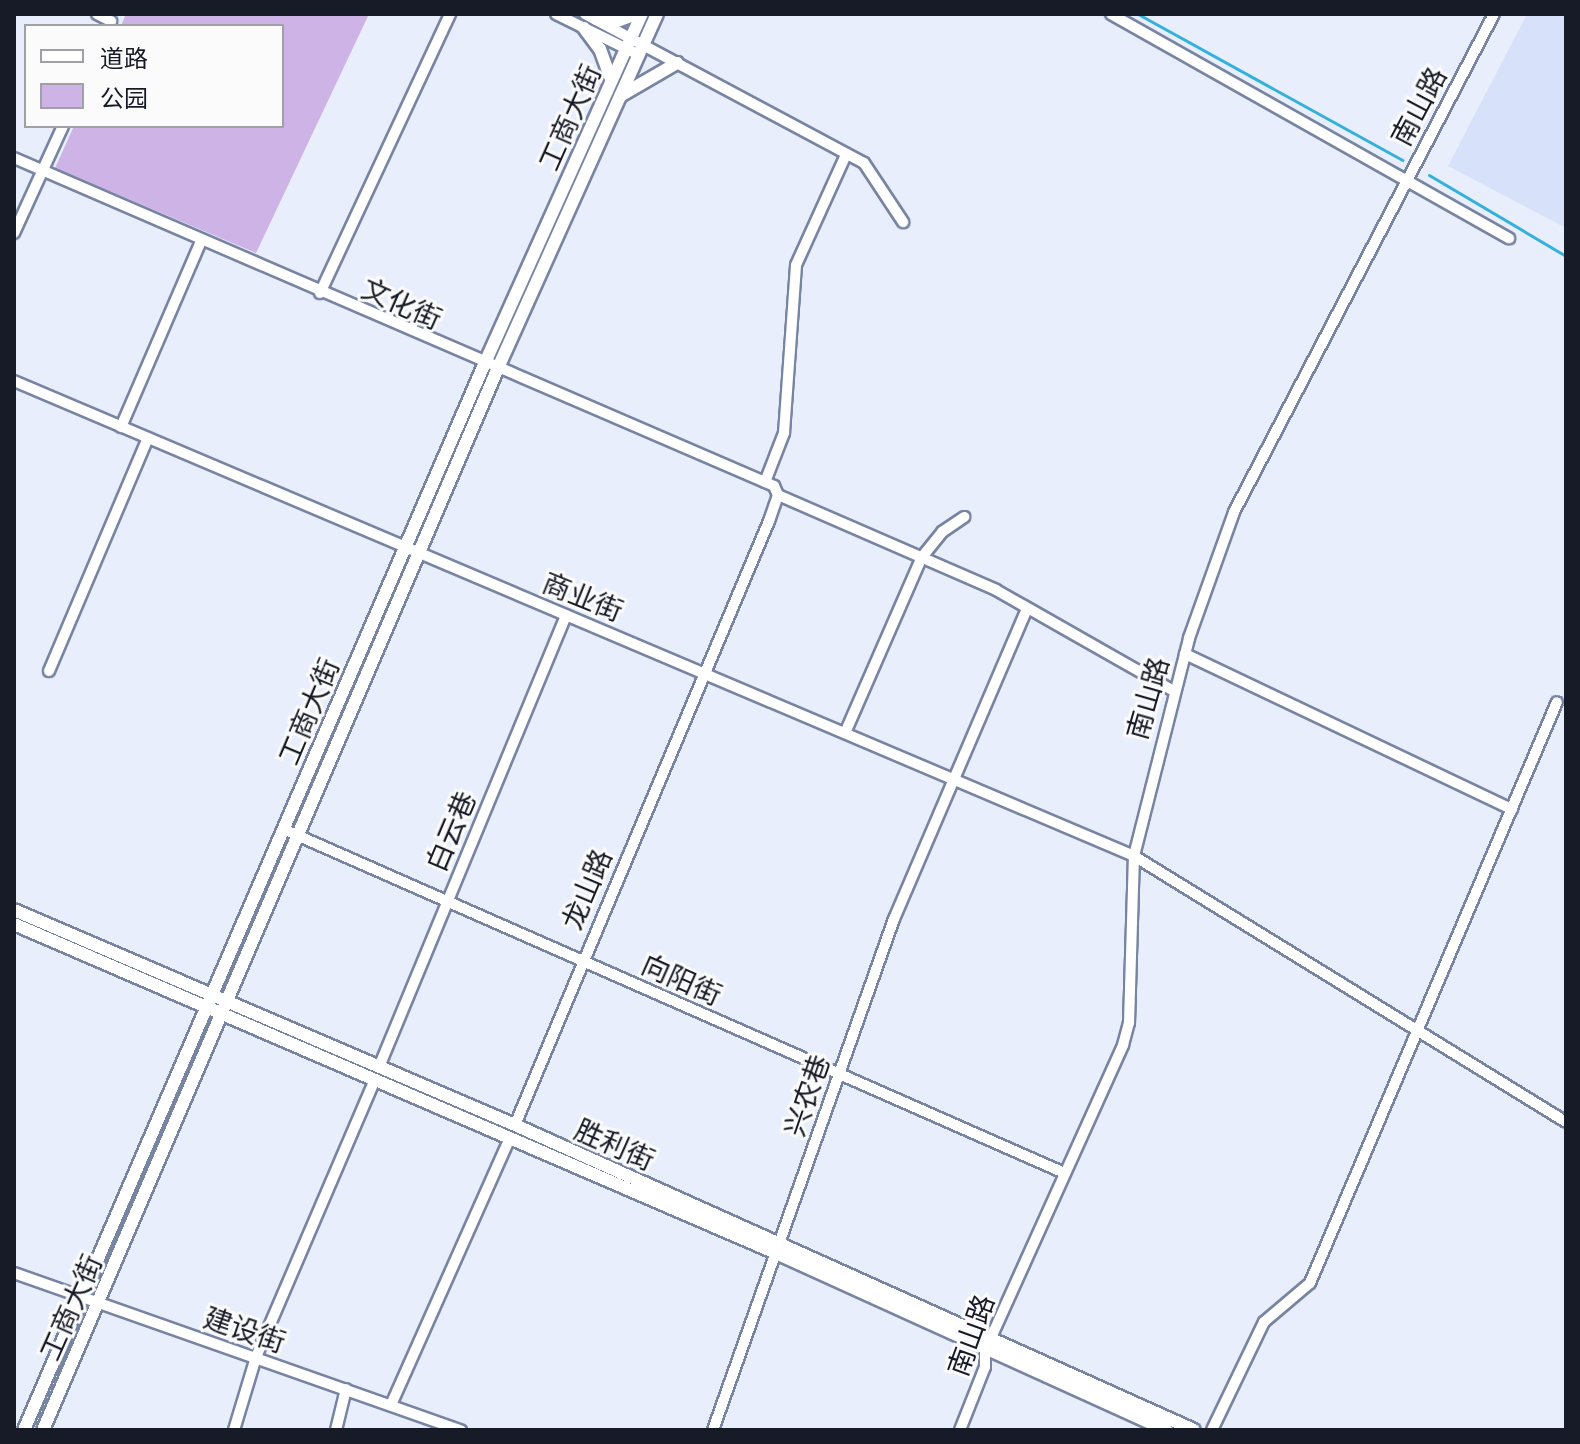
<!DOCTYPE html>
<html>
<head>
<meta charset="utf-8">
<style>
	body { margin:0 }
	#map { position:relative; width:1580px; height:1444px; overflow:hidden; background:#e8eefb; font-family:Barlow,"Noto Sans SC",sans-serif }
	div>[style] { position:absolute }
	.built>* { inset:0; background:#d7e2fa }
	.green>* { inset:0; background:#ceb3e7 }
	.stream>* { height:3px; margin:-1.5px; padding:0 1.5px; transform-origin:1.5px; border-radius:1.5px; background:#34b1da }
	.roads { filter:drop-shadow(2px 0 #7784a2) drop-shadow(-2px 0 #7784a2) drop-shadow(0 2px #7784a2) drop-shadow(0 -2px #7784a2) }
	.minor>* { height:10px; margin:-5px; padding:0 5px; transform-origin:5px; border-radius:5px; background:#fff }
	.major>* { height:12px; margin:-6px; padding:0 6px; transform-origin:6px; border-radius:6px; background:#fff }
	span { translate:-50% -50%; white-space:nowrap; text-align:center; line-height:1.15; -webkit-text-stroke:6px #fbfbfb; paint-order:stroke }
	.street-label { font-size:28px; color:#171b27 }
	.frame { position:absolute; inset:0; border:16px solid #171b27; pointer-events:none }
	.legend { position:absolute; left:24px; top:24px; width:260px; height:104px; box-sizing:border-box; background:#fbfbfb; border:2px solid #a0a1a6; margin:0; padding:10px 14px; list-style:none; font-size:24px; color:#171b27 }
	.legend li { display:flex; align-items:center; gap:16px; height:40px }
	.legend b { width:40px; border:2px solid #a0a1a6 }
</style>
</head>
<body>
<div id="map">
	<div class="built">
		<div style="clip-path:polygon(1527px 14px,1566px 14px,1566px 228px,1448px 166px)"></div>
	</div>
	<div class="green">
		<div style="clip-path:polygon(126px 14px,369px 14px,256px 253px,55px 168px,74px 126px,282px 126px,282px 26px,121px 26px)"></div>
	</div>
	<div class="stream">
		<div style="left:1138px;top:14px;width:302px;rotate:28.9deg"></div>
		<div style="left:1429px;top:175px;width:159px;rotate:30.6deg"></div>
	</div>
	<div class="roads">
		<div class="minor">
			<div style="left:97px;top:14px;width:16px;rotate:27deg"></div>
			<div style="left:556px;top:14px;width:86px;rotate:26.3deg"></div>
			<div style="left:585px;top:14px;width:316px;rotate:28.1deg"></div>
			<div style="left:864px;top:163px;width:71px;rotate:56.5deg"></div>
			<div style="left:1111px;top:14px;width:457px;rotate:29.4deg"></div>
			<div style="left:14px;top:158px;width:828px;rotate:23.34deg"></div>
			<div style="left:774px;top:486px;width:10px;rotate:66deg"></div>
			<div style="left:778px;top:495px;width:28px;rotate:109deg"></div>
			<div style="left:769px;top:521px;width:655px;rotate:112.81deg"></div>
			<div style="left:14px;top:233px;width:118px;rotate:-65.4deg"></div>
			<div style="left:320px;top:293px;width:308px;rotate:-65deg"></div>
			<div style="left:14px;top:381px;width:1217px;rotate:22.98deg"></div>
			<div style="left:1134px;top:856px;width:507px;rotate:31.62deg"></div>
			<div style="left:121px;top:427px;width:202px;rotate:-66.7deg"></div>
			<div style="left:765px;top:482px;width:53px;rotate:-68.8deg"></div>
			<div style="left:784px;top:433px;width:168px;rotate:-85.9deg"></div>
			<div style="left:796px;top:265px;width:121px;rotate:-65.6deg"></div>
			<div style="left:778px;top:495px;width:238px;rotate:23.5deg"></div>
			<div style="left:996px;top:590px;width:205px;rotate:29.6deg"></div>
			<div style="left:1185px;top:654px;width:362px;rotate:25.4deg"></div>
			<div style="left:49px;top:671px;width:253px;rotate:-67deg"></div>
			<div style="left:845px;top:733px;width:192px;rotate:-66.4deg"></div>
			<div style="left:922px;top:557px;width:32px;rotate:-51deg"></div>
			<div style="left:942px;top:532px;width:27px;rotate:-34deg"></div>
			<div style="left:283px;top:829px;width:851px;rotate:23.76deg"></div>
			<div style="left:379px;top:1067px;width:489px;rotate:-67.5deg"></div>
			<div style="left:14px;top:1273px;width:474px;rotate:19.4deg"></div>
			<div style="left:391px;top:1405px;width:290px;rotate:-66deg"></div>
			<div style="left:234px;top:1430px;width:76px;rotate:-73.2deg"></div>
			<div style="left:256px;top:1357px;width:302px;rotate:-66.8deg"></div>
			<div style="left:336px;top:1430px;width:42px;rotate:-76.3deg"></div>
			<div style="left:713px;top:1430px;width:542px;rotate:-70.5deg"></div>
			<div style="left:894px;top:919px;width:338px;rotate:-66.8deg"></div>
			<div style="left:960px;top:1430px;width:68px;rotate:-68.4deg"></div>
			<div style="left:985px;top:1367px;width:16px;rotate:-90deg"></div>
			<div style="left:985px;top:1351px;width:336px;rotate:-65.7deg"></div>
			<div style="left:1123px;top:1045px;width:23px;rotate:-75deg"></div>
			<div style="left:1129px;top:1023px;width:167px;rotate:-88.3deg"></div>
			<div style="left:1134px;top:856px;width:225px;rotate:-75.8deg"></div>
			<div style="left:1189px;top:638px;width:134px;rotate:-70.3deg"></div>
			<div style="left:1234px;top:512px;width:562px;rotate:-62.43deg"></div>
			<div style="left:1212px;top:1430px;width:120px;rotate:-64.3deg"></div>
			<div style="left:1264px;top:1322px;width:60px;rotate:-40.3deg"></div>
			<div style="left:1310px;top:1283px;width:631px;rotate:-66.97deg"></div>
		</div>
		<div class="major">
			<div style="left:596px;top:19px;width:19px;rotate:9deg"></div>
			<div style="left:615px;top:22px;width:22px;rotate:-21deg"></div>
			<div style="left:584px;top:28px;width:26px;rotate:53deg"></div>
			<div style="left:600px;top:49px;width:33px;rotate:70deg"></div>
			<div style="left:620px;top:96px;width:66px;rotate:-30.1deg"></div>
			<div style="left:14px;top:910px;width:545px;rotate:23.23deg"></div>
			<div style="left:515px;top:1125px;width:744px;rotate:24.19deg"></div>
			<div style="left:14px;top:924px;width:830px;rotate:23.35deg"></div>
			<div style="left:776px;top:1253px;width:429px;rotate:24.4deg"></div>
			<div style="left:24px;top:1430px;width:1160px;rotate:-66.64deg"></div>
			<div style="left:484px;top:365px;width:385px;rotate:-65.8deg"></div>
			<div style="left:43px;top:1430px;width:1153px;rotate:-66.81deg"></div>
			<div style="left:497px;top:370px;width:390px;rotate:-65.8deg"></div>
		</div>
	</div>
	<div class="street-label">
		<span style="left:1418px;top:106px;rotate:-62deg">南山路</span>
		<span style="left:569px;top:117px;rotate:-66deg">工商大街</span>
		<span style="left:402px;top:303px;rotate:24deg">文化街</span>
		<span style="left:583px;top:596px;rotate:22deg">商业街</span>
		<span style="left:1147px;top:698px;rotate:-74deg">南山路</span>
		<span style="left:308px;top:711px;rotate:-67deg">工商大街</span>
		<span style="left:450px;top:831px;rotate:-67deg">白云巷</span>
		<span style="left:586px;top:889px;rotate:-67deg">龙山路</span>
		<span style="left:682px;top:979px;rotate:24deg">向阳街</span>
		<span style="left:806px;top:1095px;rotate:-71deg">兴农巷</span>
		<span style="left:615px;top:1144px;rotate:24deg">胜利街</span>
		<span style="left:70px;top:1307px;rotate:-66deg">工商大街</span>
		<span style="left:245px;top:1329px;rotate:19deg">建设街</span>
		<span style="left:970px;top:1335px;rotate:-70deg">南山路</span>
	</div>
	<div class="frame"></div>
	<ul class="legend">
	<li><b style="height:10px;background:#fff"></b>道路</li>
	<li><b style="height:22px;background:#ceb3e7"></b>公园</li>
	</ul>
</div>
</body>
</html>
